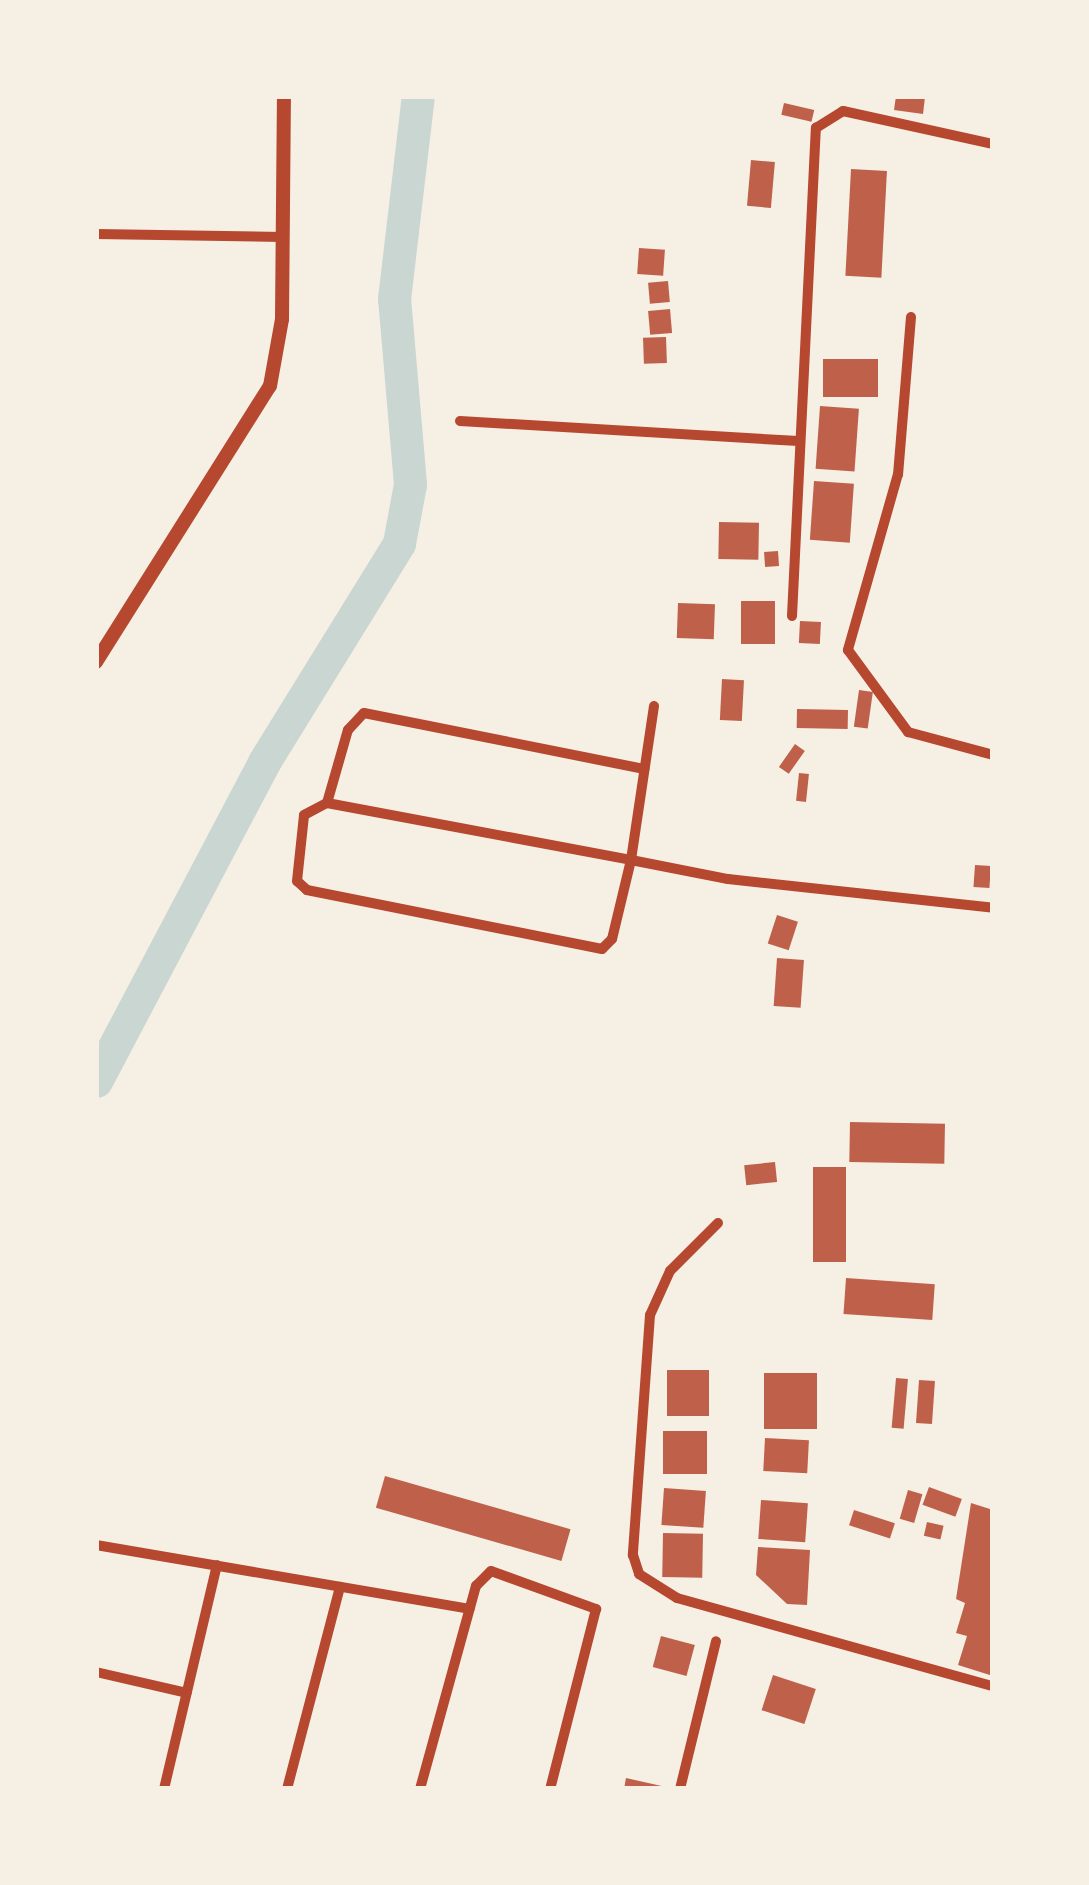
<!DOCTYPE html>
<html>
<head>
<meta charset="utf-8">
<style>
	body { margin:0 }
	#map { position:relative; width:1089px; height:1885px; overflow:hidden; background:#f6efe4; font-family:Raleway,sans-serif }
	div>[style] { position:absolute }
	.river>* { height:33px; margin:-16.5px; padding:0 16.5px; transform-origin:16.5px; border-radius:16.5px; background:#c9d6d2 }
	.building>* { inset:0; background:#bf614a; transform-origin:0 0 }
	.minor>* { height:10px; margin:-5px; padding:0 5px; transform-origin:5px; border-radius:5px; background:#b5482f }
	.tertiary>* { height:14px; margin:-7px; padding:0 7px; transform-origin:7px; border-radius:7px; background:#b5482f }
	span { translate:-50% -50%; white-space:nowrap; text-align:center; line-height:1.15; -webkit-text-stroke:9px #f6efe4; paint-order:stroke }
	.frame { position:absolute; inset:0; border:99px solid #f6efe4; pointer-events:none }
</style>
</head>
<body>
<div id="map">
	<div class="river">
		<div style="left:96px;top:1081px;width:361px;rotate:-62.2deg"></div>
		<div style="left:264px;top:762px;width:257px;rotate:-58.3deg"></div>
		<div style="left:399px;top:543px;width:60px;rotate:-79.4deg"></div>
		<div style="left:410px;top:484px;width:186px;rotate:-94.9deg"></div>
		<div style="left:394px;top:299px;width:204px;rotate:-83.3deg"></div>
	</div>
	<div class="building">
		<div style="clip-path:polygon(896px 96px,925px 97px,923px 114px,894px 110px)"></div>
		<div style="left:784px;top:103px;width:31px;height:12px;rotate:13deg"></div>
		<div style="left:751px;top:160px;width:24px;height:46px;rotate:5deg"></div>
		<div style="left:851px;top:169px;width:36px;height:107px;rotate:3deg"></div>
		<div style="left:639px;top:248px;width:26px;height:26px;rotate:4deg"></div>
		<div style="left:668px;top:281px;width:21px;height:20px;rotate:85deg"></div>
		<div style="left:670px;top:309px;width:24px;height:22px;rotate:85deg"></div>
		<div style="left:666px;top:337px;width:26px;height:23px;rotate:88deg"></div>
		<div style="left:823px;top:359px;width:55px;height:38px"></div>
		<div style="left:820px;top:406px;width:39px;height:63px;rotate:4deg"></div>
		<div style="left:814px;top:481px;width:40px;height:59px;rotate:4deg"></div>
		<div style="left:719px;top:522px;width:40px;height:37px;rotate:1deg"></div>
		<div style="left:778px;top:551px;width:15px;height:14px;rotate:86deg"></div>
		<div style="left:741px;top:601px;width:34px;height:43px"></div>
		<div style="left:678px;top:603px;width:37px;height:35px;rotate:2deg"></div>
		<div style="left:800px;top:621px;width:21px;height:22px;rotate:3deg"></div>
		<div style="left:722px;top:679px;width:22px;height:41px;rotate:3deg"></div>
		<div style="left:859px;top:690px;width:14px;height:37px;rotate:8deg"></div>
		<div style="left:797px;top:709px;width:51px;height:19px;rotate:1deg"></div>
		<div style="left:795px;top:744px;width:12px;height:28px;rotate:35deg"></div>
		<div style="left:799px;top:773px;width:10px;height:28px;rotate:6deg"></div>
		<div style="left:975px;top:865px;width:16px;height:22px;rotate:4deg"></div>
		<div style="left:777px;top:915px;width:22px;height:30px;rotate:18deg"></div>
		<div style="left:777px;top:958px;width:27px;height:48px;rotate:4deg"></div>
		<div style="left:850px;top:1122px;width:95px;height:40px;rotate:1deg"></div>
		<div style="left:775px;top:1162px;width:20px;height:31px;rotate:84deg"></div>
		<div style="left:813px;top:1167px;width:33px;height:95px"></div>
		<div style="left:846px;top:1278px;width:89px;height:36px;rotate:4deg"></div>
		<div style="left:667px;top:1370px;width:42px;height:46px"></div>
		<div style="left:764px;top:1373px;width:53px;height:56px"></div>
		<div style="left:896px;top:1378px;width:12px;height:50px;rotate:5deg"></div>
		<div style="left:919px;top:1380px;width:16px;height:43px;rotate:4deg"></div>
		<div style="left:663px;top:1431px;width:44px;height:43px"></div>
		<div style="left:765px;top:1438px;width:44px;height:33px;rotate:3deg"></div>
		<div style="left:385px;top:1476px;width:193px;height:33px;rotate:16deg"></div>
		<div style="left:929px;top:1487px;width:35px;height:19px;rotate:20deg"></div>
		<div style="left:664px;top:1488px;width:42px;height:37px;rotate:4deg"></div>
		<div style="left:908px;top:1490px;width:15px;height:30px;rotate:16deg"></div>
		<div style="left:761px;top:1500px;width:47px;height:39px;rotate:4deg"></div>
		<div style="clip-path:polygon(971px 1503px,993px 1510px,993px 1676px,958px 1665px,967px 1636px,956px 1633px,965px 1603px,956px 1599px)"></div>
		<div style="left:854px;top:1510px;width:43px;height:16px;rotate:18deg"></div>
		<div style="left:927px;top:1522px;width:17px;height:14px;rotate:13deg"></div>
		<div style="left:663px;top:1533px;width:40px;height:44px;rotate:1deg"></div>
		<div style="clip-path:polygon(758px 1547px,810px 1550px,807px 1605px,787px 1604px,756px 1575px)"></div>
		<div style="left:661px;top:1636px;width:35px;height:32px;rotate:15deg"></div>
		<div style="left:773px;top:1675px;width:45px;height:37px;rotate:18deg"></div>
		<div style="clip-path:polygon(626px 1778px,666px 1787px,666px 1789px,624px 1789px)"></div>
	</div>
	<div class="minor">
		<div style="left:96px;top:234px;width:187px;rotate:0.9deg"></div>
		<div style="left:911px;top:317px;width:158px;rotate:94.7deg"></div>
		<div style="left:898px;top:474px;width:183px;rotate:105.9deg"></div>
		<div style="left:848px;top:650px;width:102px;rotate:53.8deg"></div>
		<div style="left:908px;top:732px;width:88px;rotate:15.1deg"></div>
		<div style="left:460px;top:421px;width:339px;rotate:3.4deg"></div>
		<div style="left:792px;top:616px;width:489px;rotate:-87.2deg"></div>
		<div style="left:816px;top:128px;width:32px;rotate:-32deg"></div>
		<div style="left:843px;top:111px;width:154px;rotate:12.4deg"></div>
		<div style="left:654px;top:706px;width:156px;rotate:98.5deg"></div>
		<div style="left:631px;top:860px;width:81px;rotate:103.5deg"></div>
		<div style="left:612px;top:939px;width:14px;rotate:135deg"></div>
		<div style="left:602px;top:949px;width:301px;rotate:-168.7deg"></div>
		<div style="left:307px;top:890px;width:13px;rotate:-138deg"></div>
		<div style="left:297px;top:881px;width:66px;rotate:-83.9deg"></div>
		<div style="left:304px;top:815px;width:26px;rotate:-28deg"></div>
		<div style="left:327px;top:803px;width:309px;rotate:10.6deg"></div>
		<div style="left:631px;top:860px;width:99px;rotate:11.1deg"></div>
		<div style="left:728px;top:879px;width:267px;rotate:6.2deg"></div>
		<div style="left:327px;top:803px;width:76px;rotate:-74deg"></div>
		<div style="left:348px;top:730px;width:23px;rotate:-47deg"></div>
		<div style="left:364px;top:713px;width:286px;rotate:11.3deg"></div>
		<div style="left:718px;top:1223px;width:68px;rotate:135deg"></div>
		<div style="left:670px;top:1271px;width:48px;rotate:114.4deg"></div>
		<div style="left:650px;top:1315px;width:241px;rotate:94.1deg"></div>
		<div style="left:633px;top:1555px;width:20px;rotate:72deg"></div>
		<div style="left:639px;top:1574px;width:45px;rotate:32.3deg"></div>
		<div style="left:677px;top:1598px;width:328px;rotate:15.6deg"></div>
		<div style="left:96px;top:1545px;width:379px;rotate:9.7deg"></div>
		<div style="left:96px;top:1672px;width:93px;rotate:13deg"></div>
		<div style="left:164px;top:1789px;width:230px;rotate:-76.7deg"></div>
		<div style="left:287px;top:1789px;width:209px;rotate:-75.3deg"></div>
		<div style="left:420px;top:1789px;width:211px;rotate:-74.6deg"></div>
		<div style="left:476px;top:1586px;width:21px;rotate:-45deg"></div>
		<div style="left:491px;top:1571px;width:112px;rotate:19.9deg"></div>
		<div style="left:596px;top:1609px;width:186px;rotate:104.3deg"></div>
		<div style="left:680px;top:1789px;width:152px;rotate:-76.3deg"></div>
	</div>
	<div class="tertiary">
		<div style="left:96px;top:662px;width:326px;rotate:-57.8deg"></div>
		<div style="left:270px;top:386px;width:68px;rotate:-79.8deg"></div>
		<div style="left:282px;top:319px;width:223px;rotate:-89.5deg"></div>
	</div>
	<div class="frame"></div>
</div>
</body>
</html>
